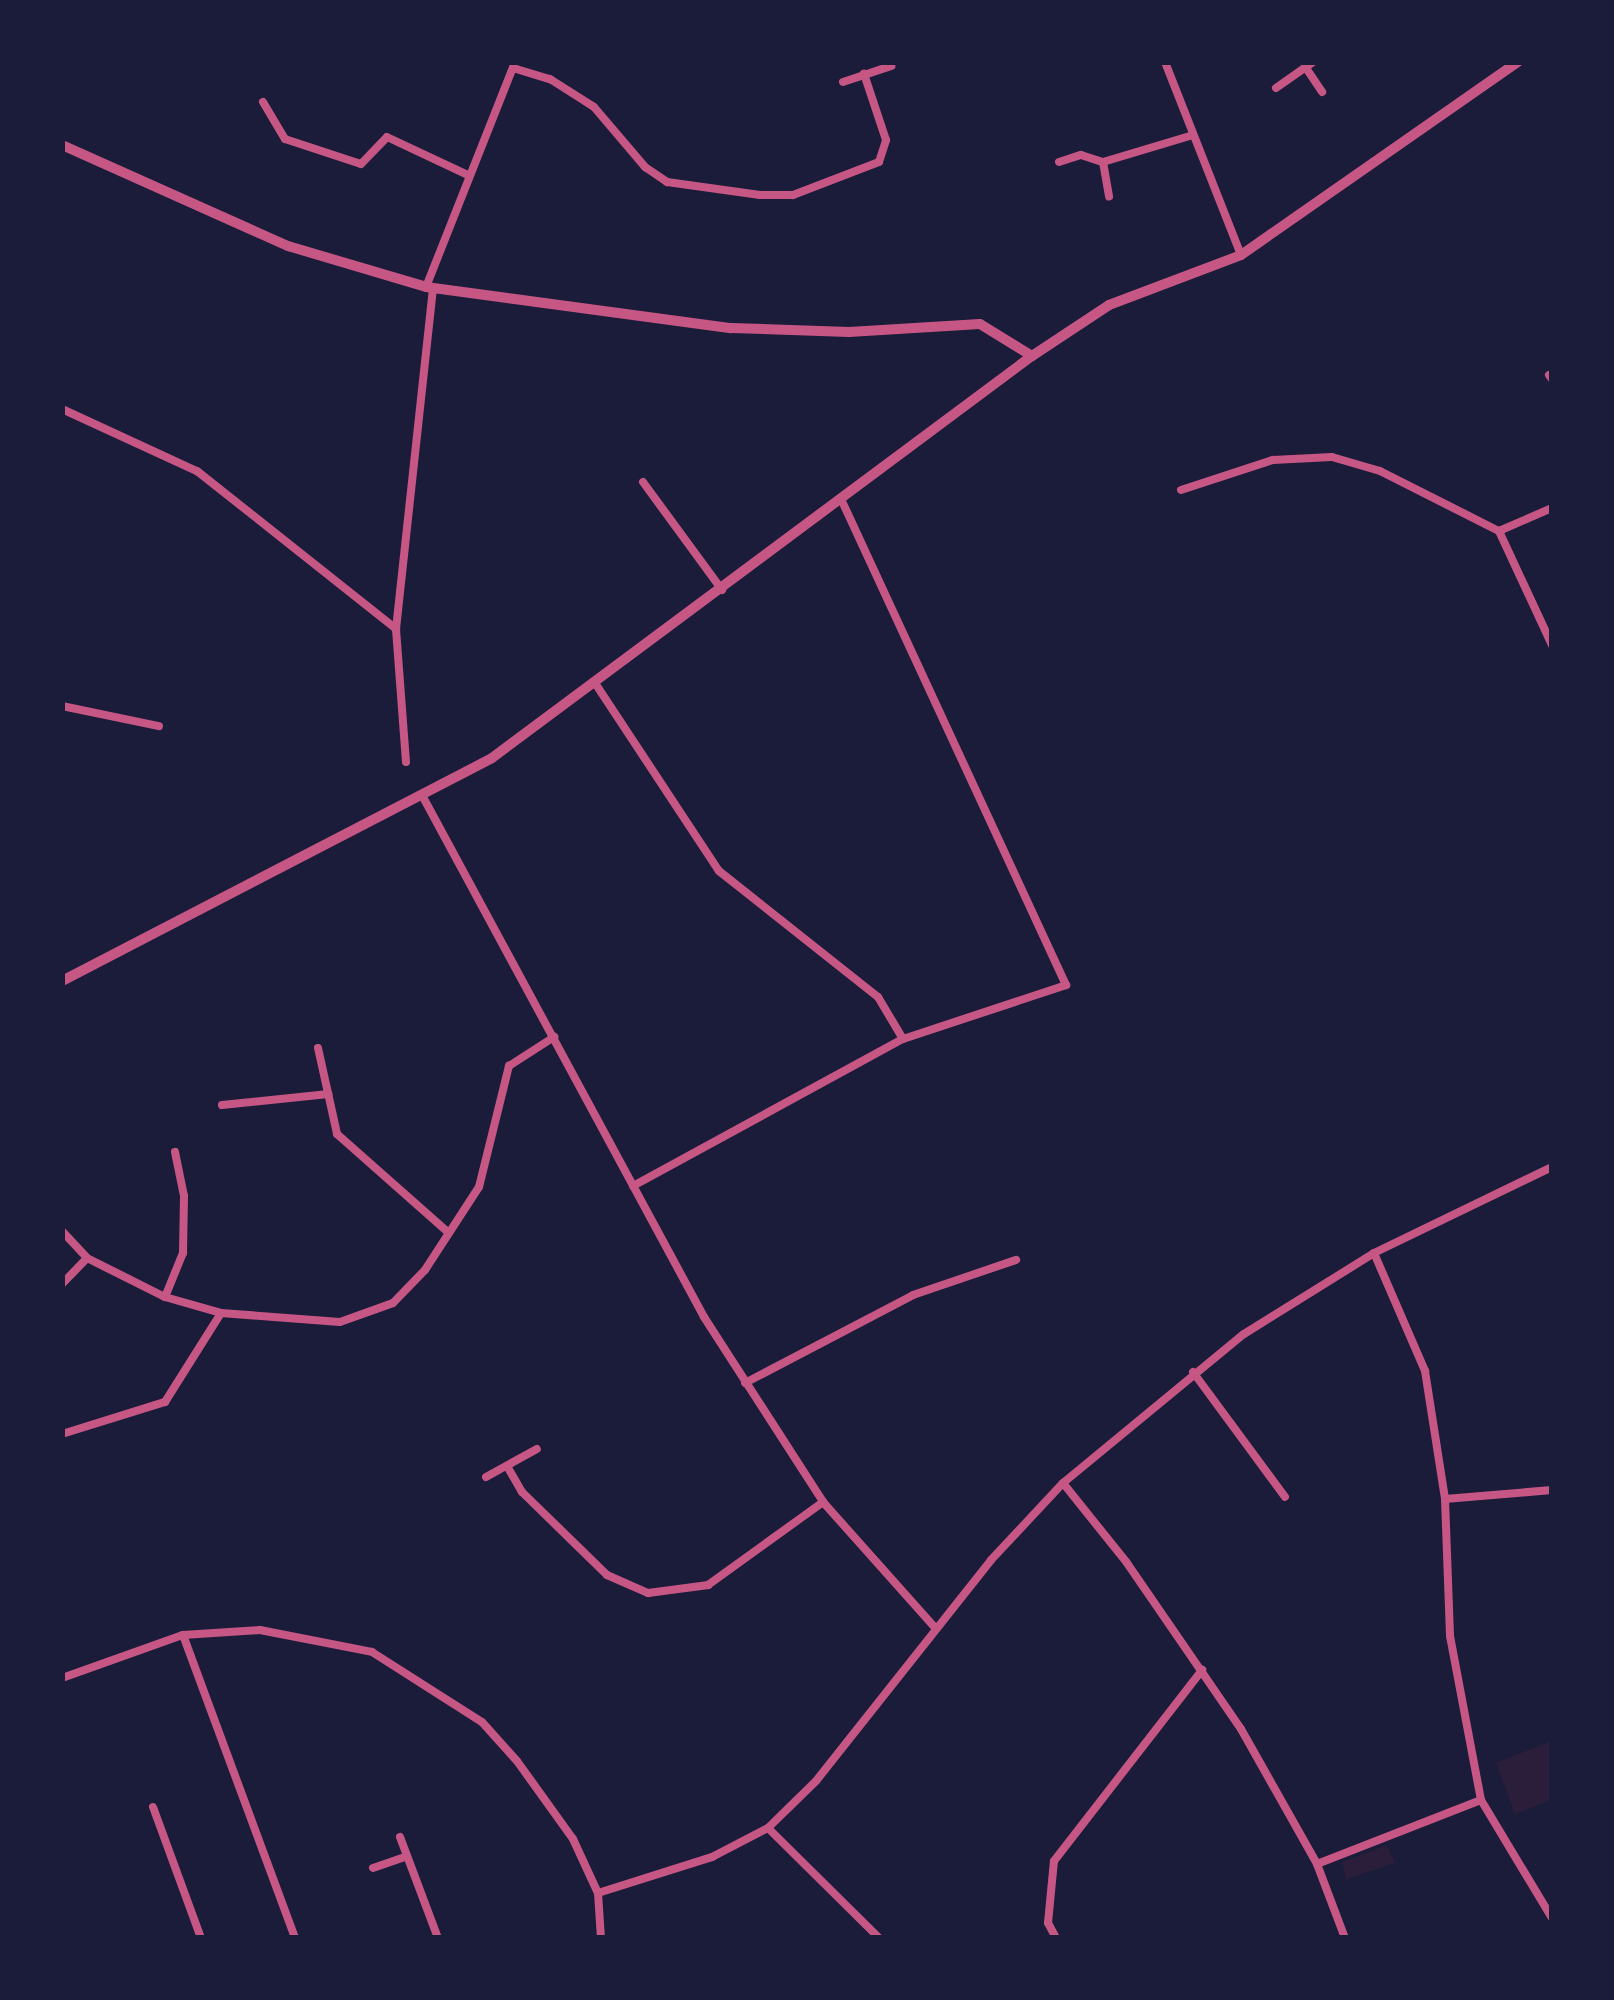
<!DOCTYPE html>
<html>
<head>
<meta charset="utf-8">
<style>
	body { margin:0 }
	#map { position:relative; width:1614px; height:2000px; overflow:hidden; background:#1b1b3a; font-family:"Fira Sans",sans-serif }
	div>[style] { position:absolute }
	.green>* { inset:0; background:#2a1e3b }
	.minor>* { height:8px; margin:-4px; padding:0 4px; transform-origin:4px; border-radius:4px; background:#c65784 }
	.tertiary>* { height:10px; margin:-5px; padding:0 5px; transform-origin:5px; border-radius:5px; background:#c65784 }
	span { translate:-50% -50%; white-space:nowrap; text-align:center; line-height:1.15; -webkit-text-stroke:10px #1b1b3a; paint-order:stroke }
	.frame { position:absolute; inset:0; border:65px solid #1b1b3a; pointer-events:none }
</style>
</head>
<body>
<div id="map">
	<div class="green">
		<div style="clip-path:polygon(1551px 1741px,1551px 1800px,1515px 1814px,1496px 1763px)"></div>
		<div style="clip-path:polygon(1387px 1845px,1395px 1863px,1346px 1879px,1342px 1862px)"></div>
	</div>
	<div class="minor">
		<div style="left:1165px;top:62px;width:207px;rotate:68.5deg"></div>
		<div style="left:513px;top:68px;width:39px;rotate:17deg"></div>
		<div style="left:550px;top:79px;width:52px;rotate:32.5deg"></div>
		<div style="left:594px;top:107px;width:79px;rotate:49.6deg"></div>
		<div style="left:645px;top:167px;width:27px;rotate:34deg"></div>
		<div style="left:667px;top:182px;width:94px;rotate:8deg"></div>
		<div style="left:760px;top:195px;width:33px"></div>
		<div style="left:793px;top:195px;width:92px;rotate:-21deg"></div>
		<div style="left:879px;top:162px;width:23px;rotate:-72deg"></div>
		<div style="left:886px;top:140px;width:70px;rotate:-108.4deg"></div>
		<div style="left:1306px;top:68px;width:29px;rotate:56deg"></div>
		<div style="left:843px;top:82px;width:51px;rotate:-18.4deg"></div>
		<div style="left:1276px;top:88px;width:45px;rotate:-35.1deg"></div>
		<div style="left:263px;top:102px;width:43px;rotate:59.3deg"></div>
		<div style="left:285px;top:139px;width:80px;rotate:18.2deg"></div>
		<div style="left:361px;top:164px;width:37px;rotate:-46deg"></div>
		<div style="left:387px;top:137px;width:89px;rotate:25.1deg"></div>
		<div style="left:1059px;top:162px;width:23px;rotate:-18deg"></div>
		<div style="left:1081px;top:155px;width:23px;rotate:18deg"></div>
		<div style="left:1103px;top:162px;width:94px;rotate:-16.7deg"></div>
		<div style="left:1103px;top:162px;width:35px;rotate:80deg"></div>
		<div style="left:426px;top:287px;width:242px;rotate:-68.4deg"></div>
		<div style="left:1549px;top:375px;width:5px;rotate:53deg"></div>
		<div style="left:62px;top:409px;width:149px;rotate:24.7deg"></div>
		<div style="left:197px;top:471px;width:254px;rotate:38.4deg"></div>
		<div style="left:643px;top:482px;width:134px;rotate:53.8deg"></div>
		<div style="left:1181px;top:490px;width:97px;rotate:-18.1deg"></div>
		<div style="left:1273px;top:460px;width:59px;rotate:-2.9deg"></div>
		<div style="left:1332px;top:457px;width:50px;rotate:16.3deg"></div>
		<div style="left:1380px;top:471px;width:133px;rotate:26.8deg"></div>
		<div style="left:1499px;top:531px;width:58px;rotate:-23.5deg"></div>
		<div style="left:1499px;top:531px;width:126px;rotate:65.1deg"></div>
		<div style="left:595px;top:683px;width:225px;rotate:56.6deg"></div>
		<div style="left:719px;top:871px;width:203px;rotate:38.4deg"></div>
		<div style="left:878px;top:997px;width:49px;rotate:59.2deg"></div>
		<div style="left:62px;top:706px;width:99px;rotate:11.7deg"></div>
		<div style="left:406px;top:762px;width:133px;rotate:-94.3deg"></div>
		<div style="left:396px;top:629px;width:342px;rotate:-83.8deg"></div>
		<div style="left:423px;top:797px;width:591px;rotate:61.61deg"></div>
		<div style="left:704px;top:1317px;width:220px;rotate:57.2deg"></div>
		<div style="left:823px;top:1502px;width:170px;rotate:48.3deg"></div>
		<div style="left:318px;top:1048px;width:88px;rotate:77.5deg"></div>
		<div style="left:337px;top:1134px;width:149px;rotate:41.5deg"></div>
		<div style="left:222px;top:1105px;width:107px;rotate:-5.9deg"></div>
		<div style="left:633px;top:1186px;width:307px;rotate:-28.6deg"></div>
		<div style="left:903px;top:1039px;width:172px;rotate:-18.3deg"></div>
		<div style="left:1066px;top:985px;width:533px;rotate:-114.84deg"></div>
		<div style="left:62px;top:1231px;width:37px;rotate:47deg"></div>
		<div style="left:87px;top:1258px;width:87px;rotate:26.6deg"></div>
		<div style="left:165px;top:1297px;width:58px;rotate:15.9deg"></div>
		<div style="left:221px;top:1313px;width:119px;rotate:4.3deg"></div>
		<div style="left:340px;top:1322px;width:56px;rotate:-19.7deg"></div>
		<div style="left:393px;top:1303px;width:46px;rotate:-45.9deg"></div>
		<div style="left:425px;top:1270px;width:99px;rotate:-57deg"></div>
		<div style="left:479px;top:1187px;width:125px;rotate:-76.1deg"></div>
		<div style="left:509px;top:1066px;width:54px;rotate:-32.8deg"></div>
		<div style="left:1374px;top:1253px;width:129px;rotate:66.6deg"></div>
		<div style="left:1425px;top:1371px;width:130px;rotate:81.1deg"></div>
		<div style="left:1445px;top:1499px;width:137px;rotate:87.9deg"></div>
		<div style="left:1450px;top:1636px;width:167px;rotate:79.3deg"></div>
		<div style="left:1481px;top:1800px;width:138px;rotate:59deg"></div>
		<div style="left:62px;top:1284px;width:36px;rotate:-46deg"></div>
		<div style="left:165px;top:1297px;width:48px;rotate:-67.8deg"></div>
		<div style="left:183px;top:1253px;width:57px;rotate:-89deg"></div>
		<div style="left:184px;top:1196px;width:45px;rotate:-101.6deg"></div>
		<div style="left:1193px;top:1372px;width:155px;rotate:53.6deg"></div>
		<div style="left:745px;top:1383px;width:190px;rotate:-27.6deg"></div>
		<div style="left:913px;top:1295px;width:109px;rotate:-18.8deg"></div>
		<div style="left:62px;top:1434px;width:108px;rotate:-17.3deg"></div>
		<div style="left:165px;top:1402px;width:105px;rotate:-57.8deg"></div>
		<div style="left:507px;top:1466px;width:30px;rotate:60deg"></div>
		<div style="left:522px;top:1492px;width:119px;rotate:44.3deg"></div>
		<div style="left:607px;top:1575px;width:45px;rotate:23.7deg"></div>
		<div style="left:648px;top:1593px;width:61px;rotate:-7.6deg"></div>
		<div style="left:708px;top:1585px;width:142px;rotate:-35.8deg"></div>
		<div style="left:486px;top:1477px;width:58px;rotate:-28.8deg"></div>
		<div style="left:1063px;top:1483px;width:102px;rotate:51.3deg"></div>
		<div style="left:1127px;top:1563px;width:201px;rotate:55.5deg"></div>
		<div style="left:1241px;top:1729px;width:155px;rotate:60.6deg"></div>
		<div style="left:1317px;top:1864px;width:79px;rotate:69.3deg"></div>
		<div style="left:1445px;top:1499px;width:107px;rotate:-4.8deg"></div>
		<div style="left:183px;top:1635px;width:323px;rotate:69.7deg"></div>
		<div style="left:62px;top:1678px;width:128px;rotate:-19.6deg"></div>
		<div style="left:183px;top:1635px;width:77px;rotate:-3.7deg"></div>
		<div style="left:260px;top:1630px;width:114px;rotate:11.1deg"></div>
		<div style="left:372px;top:1652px;width:130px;rotate:32.5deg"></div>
		<div style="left:482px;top:1722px;width:52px;rotate:48.1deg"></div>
		<div style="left:517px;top:1761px;width:96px;rotate:54.3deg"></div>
		<div style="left:573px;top:1839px;width:60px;rotate:65.2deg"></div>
		<div style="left:598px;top:1893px;width:45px;rotate:86.2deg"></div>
		<div style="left:153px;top:1807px;width:140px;rotate:69.9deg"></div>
		<div style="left:768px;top:1828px;width:156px;rotate:44.7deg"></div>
		<div style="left:400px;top:1837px;width:108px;rotate:69.4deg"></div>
		<div style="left:1317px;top:1864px;width:176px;rotate:-21.3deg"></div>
		<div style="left:373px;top:1868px;width:36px;rotate:-19deg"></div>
		<div style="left:598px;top:1893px;width:120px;rotate:-17.5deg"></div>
		<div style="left:712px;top:1857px;width:63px;rotate:-27.4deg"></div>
		<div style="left:768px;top:1828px;width:67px;rotate:-44.4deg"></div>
		<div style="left:816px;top:1781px;width:282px;rotate:-51.6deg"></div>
		<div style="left:991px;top:1560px;width:105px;rotate:-46.9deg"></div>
		<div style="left:1063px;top:1483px;width:234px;rotate:-39.5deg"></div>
		<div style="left:1244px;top:1334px;width:153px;rotate:-31.9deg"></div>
		<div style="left:1374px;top:1253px;width:198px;rotate:-25.8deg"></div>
		<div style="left:1056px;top:1938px;width:17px;rotate:-118deg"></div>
		<div style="left:1048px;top:1923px;width:62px;rotate:-84.5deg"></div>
		<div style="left:1054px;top:1861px;width:242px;rotate:-52.2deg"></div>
	</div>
	<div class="tertiary">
		<div style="left:62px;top:145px;width:248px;rotate:24.1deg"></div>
		<div style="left:288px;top:246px;width:144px;rotate:16.5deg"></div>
		<div style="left:426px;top:287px;width:308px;rotate:7.7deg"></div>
		<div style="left:731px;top:328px;width:118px;rotate:1.9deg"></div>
		<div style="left:849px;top:332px;width:131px;rotate:-3.5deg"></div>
		<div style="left:980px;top:324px;width:61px;rotate:31.6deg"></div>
		<div style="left:62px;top:981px;width:484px;rotate:-27.4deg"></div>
		<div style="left:492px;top:758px;width:673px;rotate:-36.67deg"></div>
		<div style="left:1032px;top:356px;width:92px;rotate:-33.5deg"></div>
		<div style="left:1109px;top:305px;width:141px;rotate:-20.7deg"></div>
		<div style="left:1241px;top:255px;width:338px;rotate:-34.9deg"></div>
	</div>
	<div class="frame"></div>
</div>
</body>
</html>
